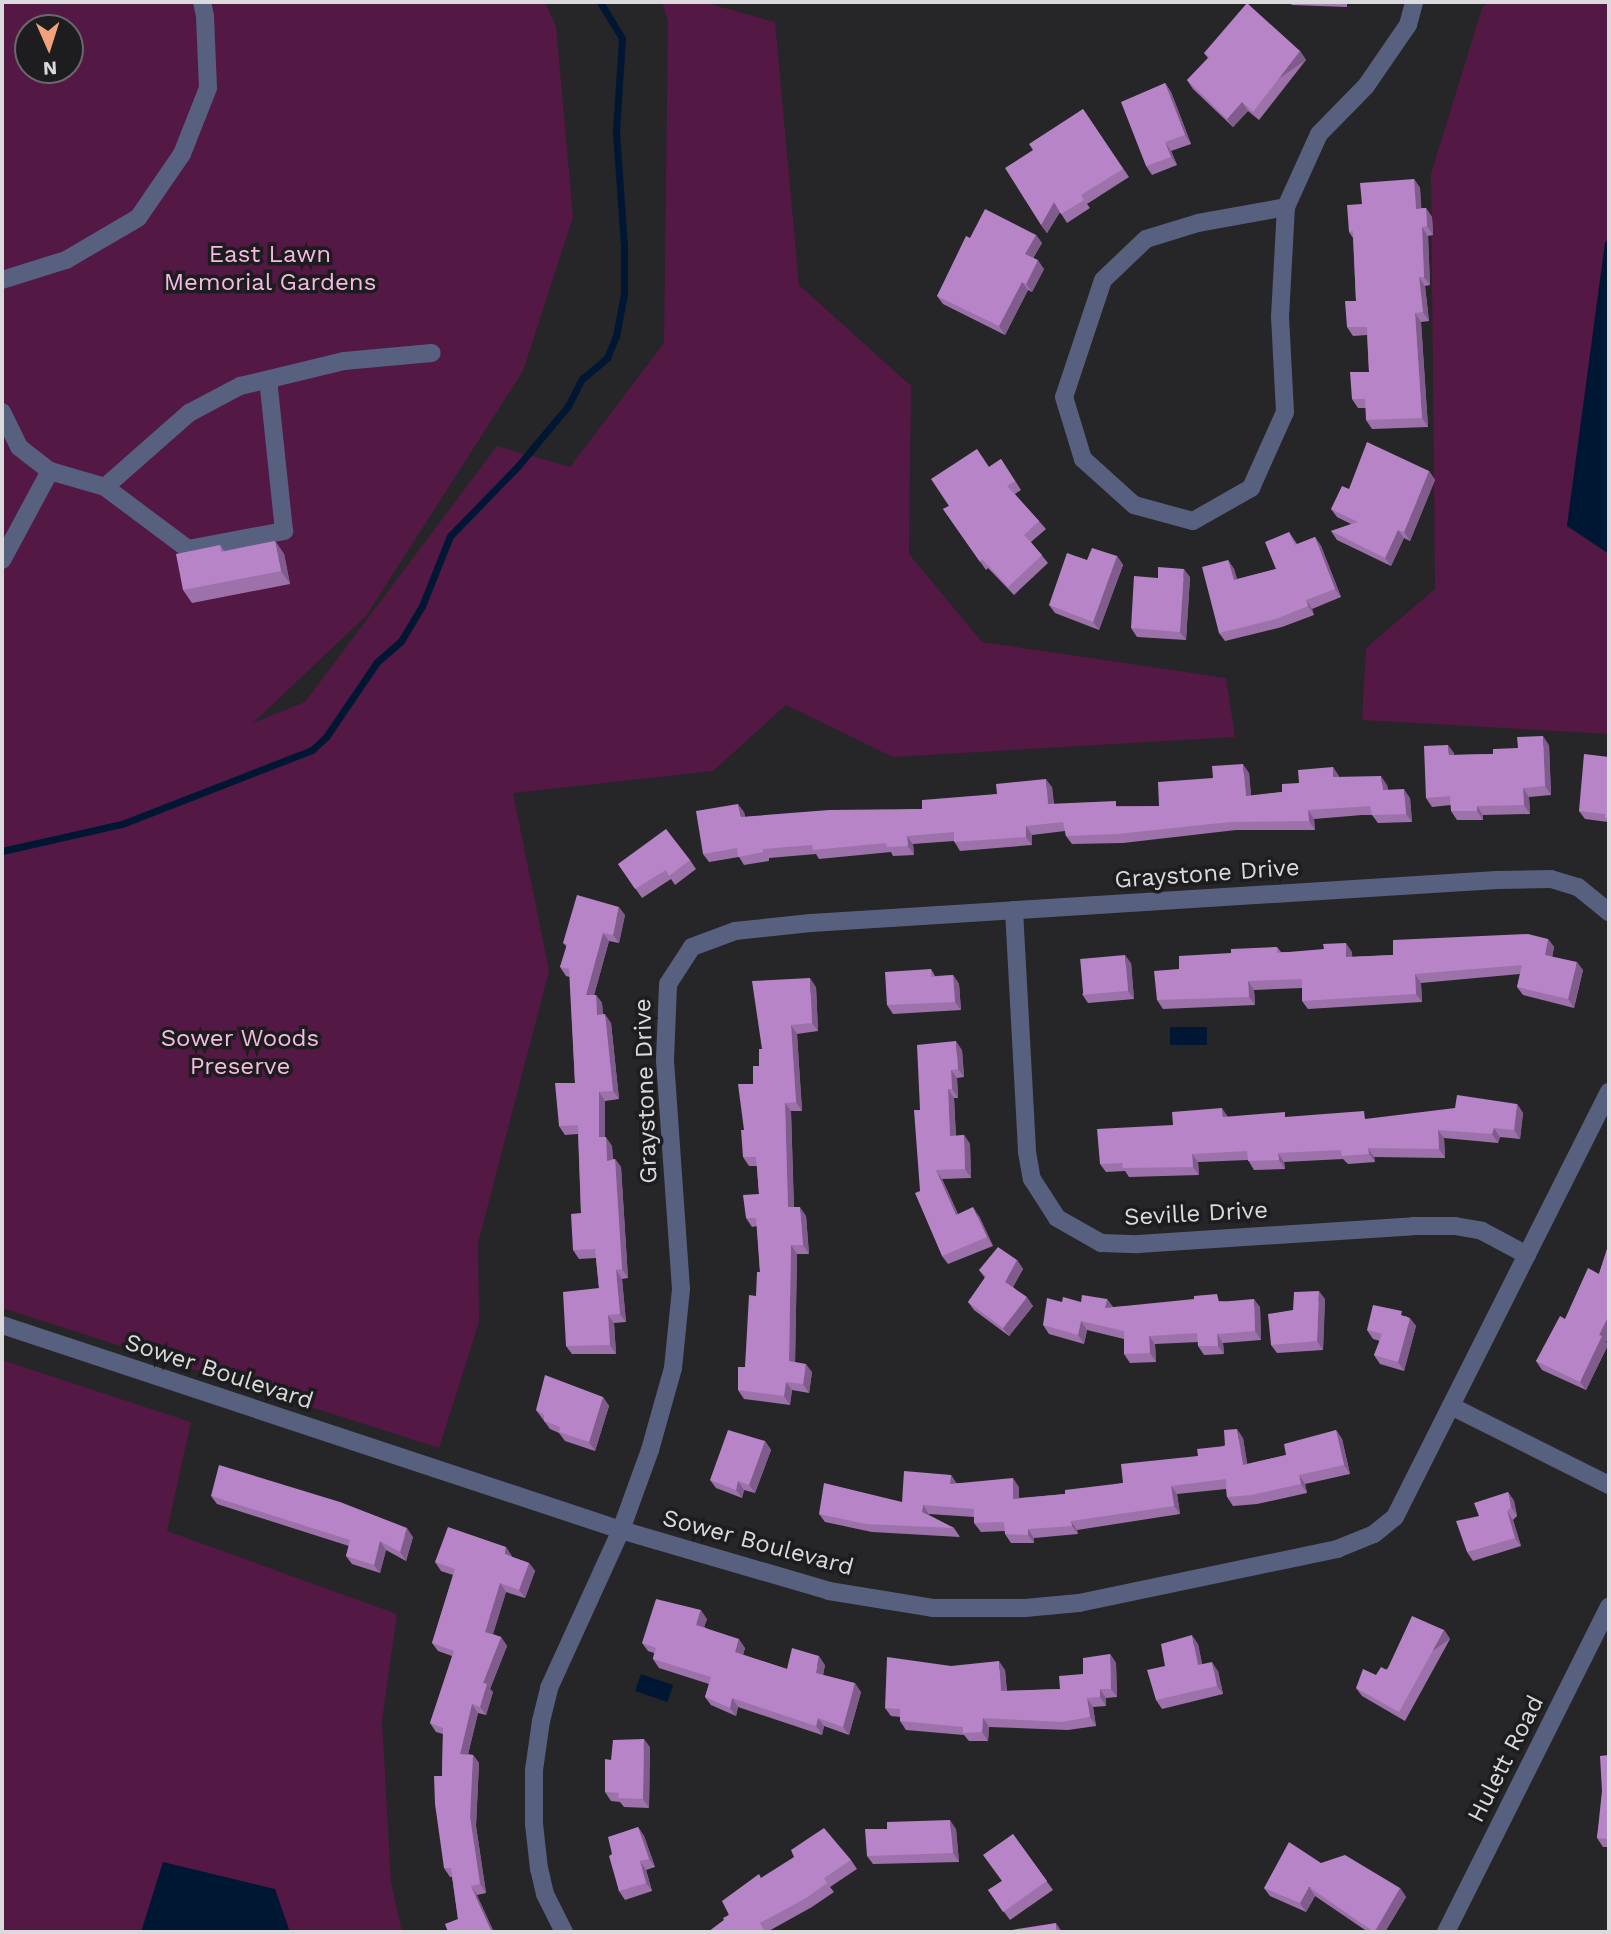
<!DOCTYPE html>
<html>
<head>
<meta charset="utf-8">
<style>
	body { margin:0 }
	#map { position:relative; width:1611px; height:1934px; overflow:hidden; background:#262528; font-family:"Work Sans",sans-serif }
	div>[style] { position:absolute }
	.green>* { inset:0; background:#531844 }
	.water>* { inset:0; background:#001734; transform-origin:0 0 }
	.stream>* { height:7px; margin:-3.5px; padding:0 3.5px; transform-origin:3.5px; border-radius:3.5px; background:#001734 }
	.minor>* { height:18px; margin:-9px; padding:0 9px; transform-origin:9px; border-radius:9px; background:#58607f }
	.wall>* { inset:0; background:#9d72ab }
	.shaded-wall>* { inset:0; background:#7f5c8b; transform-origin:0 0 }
	.building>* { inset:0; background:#b684c7; transform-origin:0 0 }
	span { translate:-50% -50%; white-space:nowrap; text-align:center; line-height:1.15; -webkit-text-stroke:7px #1d1c1f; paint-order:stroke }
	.park-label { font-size:24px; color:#f5bae1 }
	.street-label { font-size:24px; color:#dadadc }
	.frame { position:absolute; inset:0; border:4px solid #dadadc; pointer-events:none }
	.north { position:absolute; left:14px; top:14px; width:70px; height:70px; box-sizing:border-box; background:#1d1c1f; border:2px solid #69686b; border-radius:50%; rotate:177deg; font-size:19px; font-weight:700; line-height:28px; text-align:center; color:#dadadc }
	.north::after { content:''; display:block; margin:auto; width:24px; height:32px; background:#f1a17c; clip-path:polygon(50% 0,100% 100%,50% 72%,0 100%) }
</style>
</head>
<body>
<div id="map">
	<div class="green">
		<div style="clip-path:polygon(evenodd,2px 2px,545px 2px,556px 26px,573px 217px,523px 371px,366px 616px,253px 723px,305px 702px,497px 446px,570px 467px,664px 343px,668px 20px,662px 2px,703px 2px,775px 22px,799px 285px,911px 386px,909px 554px,982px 642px,1226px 678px,1235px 737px,893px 757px,786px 705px,713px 771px,513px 793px,549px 971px,478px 1243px,479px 1322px,439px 1448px,2px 1308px,2px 2px,28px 28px,70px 28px,70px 70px,28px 70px,28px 28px)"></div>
		<div style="clip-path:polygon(1488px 2px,1604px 2px,1609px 8px,1609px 237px,1605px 243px,1567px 525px,1609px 554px,1609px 734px,1362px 720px,1366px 648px,1435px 589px,1431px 174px,1482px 8px)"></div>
		<div style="clip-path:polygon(2px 1360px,191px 1422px,167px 1531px,397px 1614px,382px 1720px,391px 1883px,402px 1932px,2px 1932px)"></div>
	</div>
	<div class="water">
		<div style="clip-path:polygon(1609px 237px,1609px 554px,1567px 526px,1605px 243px)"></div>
		<div style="left:1207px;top:1027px;width:18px;height:37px;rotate:90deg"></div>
		<div style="left:641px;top:1674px;width:34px;height:18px;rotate:19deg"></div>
		<div style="clip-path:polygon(163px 1862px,275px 1889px,290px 1932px,141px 1932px)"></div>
	</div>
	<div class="stream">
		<div style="left:2px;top:851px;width:123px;rotate:-12.7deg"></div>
		<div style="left:122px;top:824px;width:204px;rotate:-21.3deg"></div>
		<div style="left:312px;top:750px;width:19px;rotate:-43deg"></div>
		<div style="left:326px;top:737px;width:91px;rotate:-55.8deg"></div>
		<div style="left:377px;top:662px;width:32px;rotate:-41deg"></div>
		<div style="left:401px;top:641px;width:41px;rotate:-59deg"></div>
		<div style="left:422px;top:606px;width:75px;rotate:-68.2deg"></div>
		<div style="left:450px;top:536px;width:98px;rotate:-45.8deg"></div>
		<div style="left:518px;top:466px;width:78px;rotate:-50.2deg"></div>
		<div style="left:568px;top:406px;width:30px;rotate:-63deg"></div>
		<div style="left:582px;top:379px;width:33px;rotate:-40deg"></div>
		<div style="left:607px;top:358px;width:24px;rotate:-68deg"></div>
		<div style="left:616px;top:336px;width:43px;rotate:-79.2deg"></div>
		<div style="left:624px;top:294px;width:48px;rotate:-90deg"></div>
		<div style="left:624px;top:246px;width:115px;rotate:-94deg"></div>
		<div style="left:616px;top:131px;width:93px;rotate:-86.3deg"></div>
		<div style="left:622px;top:38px;width:42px;rotate:-121.4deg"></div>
	</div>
	<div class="minor">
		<div style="left:1286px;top:207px;width:89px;rotate:169.7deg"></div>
		<div style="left:1198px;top:223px;width:54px;rotate:162.9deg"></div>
		<div style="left:1146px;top:239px;width:59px;rotate:136.4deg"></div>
		<div style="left:1103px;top:280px;width:123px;rotate:108.4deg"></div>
		<div style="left:1064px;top:397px;width:65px;rotate:73deg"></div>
		<div style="left:1083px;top:459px;width:69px;rotate:42deg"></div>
		<div style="left:1134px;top:505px;width:61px;rotate:15.2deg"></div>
		<div style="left:1193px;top:521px;width:67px;rotate:-29.6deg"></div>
		<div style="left:1251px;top:488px;width:83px;rotate:-65.9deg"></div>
		<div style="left:1285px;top:412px;width:95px;rotate:-93deg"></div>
		<div style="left:1280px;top:317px;width:110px;rotate:-86.9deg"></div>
		<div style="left:1286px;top:207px;width:80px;rotate:-65.7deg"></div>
		<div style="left:1319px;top:134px;width:67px;rotate:-45.6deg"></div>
		<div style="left:1366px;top:86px;width:74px;rotate:-55.5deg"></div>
		<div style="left:1408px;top:25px;width:24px;rotate:-75deg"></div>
		<div style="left:2px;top:280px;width:67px;rotate:-17.4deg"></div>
		<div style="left:66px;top:260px;width:83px;rotate:-30.3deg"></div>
		<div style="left:138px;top:218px;width:78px;rotate:-55.5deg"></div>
		<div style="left:182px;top:154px;width:71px;rotate:-68.5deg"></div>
		<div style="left:208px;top:88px;width:72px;rotate:-92.4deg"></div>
		<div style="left:205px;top:16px;width:14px;rotate:-102deg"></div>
		<div style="left:2px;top:412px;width:39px;rotate:64deg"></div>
		<div style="left:19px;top:447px;width:39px;rotate:38deg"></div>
		<div style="left:50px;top:471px;width:101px;rotate:118.3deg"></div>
		<div style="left:50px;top:471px;width:57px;rotate:16.2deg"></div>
		<div style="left:105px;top:487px;width:104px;rotate:36.8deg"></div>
		<div style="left:188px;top:549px;width:98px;rotate:-10.6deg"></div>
		<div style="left:284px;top:531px;width:152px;rotate:-96deg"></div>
		<div style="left:105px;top:487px;width:112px;rotate:-41.4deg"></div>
		<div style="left:189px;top:413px;width:58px;rotate:-27.9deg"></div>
		<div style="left:240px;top:386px;width:107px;rotate:-13.5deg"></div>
		<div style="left:344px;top:361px;width:88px;rotate:-5.2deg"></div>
		<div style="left:1014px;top:910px;width:242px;rotate:86.9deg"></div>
		<div style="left:1027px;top:1152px;width:27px;rotate:80deg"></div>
		<div style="left:1032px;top:1179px;width:46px;rotate:57.3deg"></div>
		<div style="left:1057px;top:1218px;width:51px;rotate:29.6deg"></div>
		<div style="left:1101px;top:1243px;width:37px;rotate:2deg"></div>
		<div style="left:1138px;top:1244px;width:276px;rotate:-3.7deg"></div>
		<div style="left:1413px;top:1226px;width:42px"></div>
		<div style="left:1455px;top:1226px;width:27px;rotate:10deg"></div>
		<div style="left:1482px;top:1231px;width:51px;rotate:28.1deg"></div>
		<div style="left:2px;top:1325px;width:652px;rotate:18.32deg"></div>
		<div style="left:621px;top:1530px;width:217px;rotate:16.3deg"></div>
		<div style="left:829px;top:1591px;width:105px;rotate:9.3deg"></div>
		<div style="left:933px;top:1608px;width:92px"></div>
		<div style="left:1025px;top:1608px;width:54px;rotate:-5.3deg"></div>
		<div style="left:1079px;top:1603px;width:264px;rotate:-11.8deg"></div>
		<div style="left:1337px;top:1549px;width:40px;rotate:-22deg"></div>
		<div style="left:1374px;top:1534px;width:27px;rotate:-39deg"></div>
		<div style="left:1395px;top:1517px;width:476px;rotate:-63.3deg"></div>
		<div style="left:1451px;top:1406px;width:177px;rotate:26.6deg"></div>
		<div style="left:564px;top:1932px;width:42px;rotate:-116.6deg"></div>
		<div style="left:545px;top:1894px;width:26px;rotate:-103deg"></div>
		<div style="left:539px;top:1869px;width:45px;rotate:-96.3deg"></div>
		<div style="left:534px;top:1824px;width:54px;rotate:-90deg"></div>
		<div style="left:534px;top:1770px;width:49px;rotate:-81.9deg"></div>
		<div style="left:541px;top:1721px;width:34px;rotate:-76deg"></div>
		<div style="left:549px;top:1688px;width:174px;rotate:-65.5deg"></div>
		<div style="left:621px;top:1530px;width:85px;rotate:-70.1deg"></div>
		<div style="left:650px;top:1450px;width:85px;rotate:-74.3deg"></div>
		<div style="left:673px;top:1368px;width:79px;rotate:-84.2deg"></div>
		<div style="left:681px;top:1289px;width:230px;rotate:-94deg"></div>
		<div style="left:665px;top:1060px;width:76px;rotate:-87.7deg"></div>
		<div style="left:668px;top:984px;width:44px;rotate:-57deg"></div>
		<div style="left:692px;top:947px;width:46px;rotate:-20.4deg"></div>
		<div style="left:735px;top:931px;width:76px;rotate:-6deg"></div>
		<div style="left:811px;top:923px;width:687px;rotate:-3.59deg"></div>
		<div style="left:1497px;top:880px;width:54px;rotate:-1.1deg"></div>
		<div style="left:1551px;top:879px;width:28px;rotate:17deg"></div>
		<div style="left:1578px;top:887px;width:40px;rotate:39deg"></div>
		<div style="left:1446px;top:1932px;width:364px;rotate:-63.4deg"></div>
	</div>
	<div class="wall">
		<div style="clip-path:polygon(1289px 2px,1347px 2px,1347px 7px,1292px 5px)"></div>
		<div style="clip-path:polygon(1300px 51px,1306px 60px,1259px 120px,1248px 111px,1233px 127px,1193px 89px,1187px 80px,1208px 58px,1204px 53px)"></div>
		<div style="clip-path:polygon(1165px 83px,1171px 92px,1191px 144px,1171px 151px,1177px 165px,1152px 175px,1146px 166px)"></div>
		<div style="clip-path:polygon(1083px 109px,1129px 177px,1087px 204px,1090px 208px,1067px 223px,1060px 212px,1047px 233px,1041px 225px,1033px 150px)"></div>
		<div style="clip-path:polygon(1414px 179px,1420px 188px,1421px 208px,1426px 208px,1432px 217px,1433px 235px,1428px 236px,1430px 285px,1425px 286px,1429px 321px,1421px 322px,1428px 427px,1372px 429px,1366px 420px,1366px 408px,1358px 408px,1352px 399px,1369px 372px,1367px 335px,1353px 336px,1347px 327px,1356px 301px,1353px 238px,1349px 232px,1362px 204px)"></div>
		<div style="clip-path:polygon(1036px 235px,1042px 243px,1033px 258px,1044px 269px,1032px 292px,1028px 290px,1005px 335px,943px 304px,937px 296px,970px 238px)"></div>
		<div style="clip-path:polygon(1001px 459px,1021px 490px,1015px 494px,1039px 521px,1046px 529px,1031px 542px,1048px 563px,1014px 595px,988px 568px,986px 570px,943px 509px,949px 506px,989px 467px)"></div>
		<div style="clip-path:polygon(1429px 471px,1435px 480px,1410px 541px,1404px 538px,1391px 566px,1337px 540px,1331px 531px,1351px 524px,1337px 517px,1331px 509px,1349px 489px)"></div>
		<div style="clip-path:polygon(1289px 532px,1297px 544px,1315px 537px,1321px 546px,1341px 597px,1312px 609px,1314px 615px,1282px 627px,1225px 641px,1219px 633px,1228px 560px,1234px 569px,1237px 579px,1276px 569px)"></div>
		<div style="clip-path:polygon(275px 541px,284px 554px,290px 584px,192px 603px,183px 590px,220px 545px,224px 551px)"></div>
		<div style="clip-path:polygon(1117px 556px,1123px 565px,1099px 630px,1055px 613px,1049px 605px,1087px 560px)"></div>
		<div style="clip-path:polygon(1190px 577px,1186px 640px,1137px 637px,1131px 628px,1158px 578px)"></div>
		<div style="clip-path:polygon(1549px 745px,1551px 795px,1529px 797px,1530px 814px,1483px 815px,1483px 820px,1457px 820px,1451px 811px,1451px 805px,1432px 807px,1426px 798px,1454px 753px,1454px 755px,1493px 754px,1518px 748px)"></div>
		<div style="clip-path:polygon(1609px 757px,1609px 824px,1608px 822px,1585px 819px,1579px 811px)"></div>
		<div style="clip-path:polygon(1333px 767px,1339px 777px,1387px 785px,1388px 790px,1410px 798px,1412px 822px,1378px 823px,1372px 815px,1362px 815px,1314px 819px,1315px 830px,1236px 830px,1123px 843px,1072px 844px,1066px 836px,1065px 831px,1032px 835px,1032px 845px,960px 851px,954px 841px,913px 844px,914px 855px,893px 856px,891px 852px,819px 859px,816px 854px,769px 858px,769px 861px,744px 865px,739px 857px,709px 862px,703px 854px,744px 812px,745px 817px,922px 809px,997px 794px,1052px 787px,1054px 804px,1120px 806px,1159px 806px,1213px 778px,1249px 773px,1251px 796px,1282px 792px)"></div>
		<div style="clip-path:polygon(690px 860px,696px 869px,675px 885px,671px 879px,642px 898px,618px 864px)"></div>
		<div style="clip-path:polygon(625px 915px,619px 943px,609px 941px,594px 995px,596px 995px,602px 1003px,603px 1014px,611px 1023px,619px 1099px,605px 1101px,605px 1137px,612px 1146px,613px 1159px,615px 1159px,621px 1167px,628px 1278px,622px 1279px,626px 1322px,614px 1323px,616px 1354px,572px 1354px,566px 1346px,599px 1288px,596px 1258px,579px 1259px,573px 1250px,581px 1213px,578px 1134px,565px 1135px,559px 1126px,575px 1083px,570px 977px,566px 976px,560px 967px,567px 947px,563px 943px)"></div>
		<div style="clip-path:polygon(1548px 939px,1554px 947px,1552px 957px,1583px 970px,1574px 1008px,1523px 995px,1517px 987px,1520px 974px,1421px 983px,1422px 1002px,1308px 1009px,1302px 1001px,1302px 988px,1254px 990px,1255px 1005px,1163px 1009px,1157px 1000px,1179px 969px,1231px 953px,1277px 947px,1281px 952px,1352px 952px,1352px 957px,1393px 955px)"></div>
		<div style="clip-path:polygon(1131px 963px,1134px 999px,1088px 1003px,1082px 994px)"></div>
		<div style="clip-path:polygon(931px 969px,935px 976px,953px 975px,959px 984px,961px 1010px,893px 1014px,887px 1005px)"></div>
		<div style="clip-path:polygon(816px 987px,818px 1031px,797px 1034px,802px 1111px,791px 1111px,794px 1207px,806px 1216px,809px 1254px,797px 1254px,795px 1362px,812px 1372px,809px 1393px,792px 1390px,790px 1405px,744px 1399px,738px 1390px,745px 1367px,760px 1272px,757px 1226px,752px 1227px,746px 1218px,759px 1194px,757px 1166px,749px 1166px,743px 1157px,744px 1130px,753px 1084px,759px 1066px,762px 1049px)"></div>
		<div style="clip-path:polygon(962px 1050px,964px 1077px,957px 1078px,958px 1098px,954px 1098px,956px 1136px,964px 1135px,970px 1144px,971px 1178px,942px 1179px,958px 1214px,979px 1216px,993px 1246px,948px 1264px,942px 1256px,920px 1110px)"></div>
		<div style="clip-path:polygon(1517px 1104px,1523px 1113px,1520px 1139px,1500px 1137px,1498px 1143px,1444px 1138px,1445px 1158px,1374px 1157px,1375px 1162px,1348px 1164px,1343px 1159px,1284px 1162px,1285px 1169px,1254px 1170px,1248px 1160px,1198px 1162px,1199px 1175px,1129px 1177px,1125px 1171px,1106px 1172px,1100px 1164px,1228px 1117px,1370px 1119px)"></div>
		<div style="clip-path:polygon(1609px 1243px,1609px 1335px,1606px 1342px,1608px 1345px,1586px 1390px,1542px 1370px,1536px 1361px,1565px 1319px,1599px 1274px)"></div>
		<div style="clip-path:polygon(1017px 1260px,1023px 1269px,1013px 1287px,1033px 1306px,1009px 1336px,974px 1310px,968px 1302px,985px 1278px,979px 1270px)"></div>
		<div style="clip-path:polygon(1107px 1299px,1113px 1307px,1222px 1301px,1260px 1307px,1261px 1340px,1223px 1343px,1224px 1354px,1204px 1355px,1198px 1346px,1198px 1342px,1155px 1344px,1156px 1362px,1130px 1363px,1124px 1354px,1124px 1339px,1087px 1330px,1084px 1344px,1049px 1334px,1043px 1325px,1062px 1302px,1081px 1302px)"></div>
		<div style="clip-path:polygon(1325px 1299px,1323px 1350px,1277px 1353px,1271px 1345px,1293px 1310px)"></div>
		<div style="clip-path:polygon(1406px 1316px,1416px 1326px,1404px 1371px,1380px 1364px,1374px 1355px,1380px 1341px,1373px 1339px,1367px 1330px)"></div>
		<div style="clip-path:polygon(603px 1397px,609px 1406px,595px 1451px,565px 1441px,559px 1433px,550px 1429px,536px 1410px)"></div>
		<div style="clip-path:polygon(1336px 1430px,1342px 1439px,1350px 1474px,1305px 1484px,1307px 1493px,1257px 1504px,1233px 1506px,1227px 1497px,1226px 1489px,1177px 1494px,1180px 1514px,1077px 1530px,1078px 1534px,1034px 1538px,1034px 1543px,1011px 1543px,1005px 1534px,1005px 1531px,981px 1532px,974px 1523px,974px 1517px,929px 1514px,929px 1515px,954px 1528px,960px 1537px,872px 1532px,825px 1522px,819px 1514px,902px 1502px,951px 1475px,956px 1483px,1019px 1487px,1019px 1498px,1065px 1494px,1123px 1483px,1198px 1456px,1243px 1438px,1247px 1464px,1286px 1455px)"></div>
		<div style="clip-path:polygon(765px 1441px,771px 1450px,755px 1493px,744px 1490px,742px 1498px,716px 1488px,710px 1480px)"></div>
		<div style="clip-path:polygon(1508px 1492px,1514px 1501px,1517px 1516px,1513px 1520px,1521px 1546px,1473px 1561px,1467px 1552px,1479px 1516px)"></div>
		<div style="clip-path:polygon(211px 1496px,413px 1537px,406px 1561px,386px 1550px,380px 1573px,352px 1564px,346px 1556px,349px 1546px,217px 1504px)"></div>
		<div style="clip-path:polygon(512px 1556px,512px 1557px,529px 1563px,535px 1571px,525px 1598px,506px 1592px,493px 1634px,501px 1637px,507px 1646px,490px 1689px,493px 1692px,486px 1715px,478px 1713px,468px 1754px,473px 1755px,479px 1763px,476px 1826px,486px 1893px,477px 1895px,458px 1919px,452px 1877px,450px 1877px,444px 1868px,442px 1776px,443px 1734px,436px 1732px,430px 1723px,452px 1656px,438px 1651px,432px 1643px,453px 1575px,441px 1571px,435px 1562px)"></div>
		<div style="clip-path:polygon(707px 1619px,704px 1627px,745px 1648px,743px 1655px,787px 1669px,825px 1665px,823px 1675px,861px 1692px,849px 1735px,824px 1726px,822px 1735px,738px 1707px,736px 1716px,711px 1705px,705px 1697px,709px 1684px,659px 1668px,653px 1659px,654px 1653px,648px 1651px,642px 1643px)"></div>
		<div style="clip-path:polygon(1444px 1630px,1450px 1639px,1405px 1721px,1362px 1696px,1356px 1688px,1376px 1675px,1387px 1670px)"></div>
		<div style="clip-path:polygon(1198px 1644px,1202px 1664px,1218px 1671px,1223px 1694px,1162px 1709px,1156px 1700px,1165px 1666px)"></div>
		<div style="clip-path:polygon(1110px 1654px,1116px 1663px,1117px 1697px,1106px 1698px,1106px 1706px,1093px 1707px,1096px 1726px,1068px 1730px,989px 1727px,988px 1741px,969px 1741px,964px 1735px,906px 1730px,900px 1721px,900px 1717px,891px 1716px,885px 1708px,951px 1666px,1005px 1670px,1007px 1691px,1060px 1689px,1083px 1674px)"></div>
		<div style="clip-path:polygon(650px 1747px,649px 1808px,624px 1807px,620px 1802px,611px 1801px,605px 1792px,611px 1760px)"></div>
		<div style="clip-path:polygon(1609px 1755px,1609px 1847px,1603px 1847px,1597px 1838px)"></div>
		<div style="clip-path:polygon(638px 1827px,644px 1836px,655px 1867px,646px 1870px,652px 1891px,625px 1900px,619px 1891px,612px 1854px)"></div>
		<div style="clip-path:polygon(956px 1829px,959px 1862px,873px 1864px,867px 1856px)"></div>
		<div style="clip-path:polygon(1013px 1834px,1053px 1890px,1010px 1920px,988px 1890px,1002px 1881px)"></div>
		<div style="clip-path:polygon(851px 1860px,857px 1869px,830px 1887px,834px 1892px,812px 1907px,767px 1932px,708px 1932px,724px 1920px,761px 1878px)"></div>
		<div style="clip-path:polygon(1264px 1888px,1400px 1888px,1406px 1897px,1385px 1932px,1368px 1932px,1315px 1896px,1306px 1912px,1270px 1896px)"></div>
	</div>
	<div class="shaded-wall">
		<div style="left:1300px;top:51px;width:11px;height:77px;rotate:56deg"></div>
		<div style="clip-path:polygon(1165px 83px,1171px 92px,1191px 144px,1185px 135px)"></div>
		<div style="clip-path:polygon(1242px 102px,1248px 111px,1233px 127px,1227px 119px)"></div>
		<div style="clip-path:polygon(1165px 142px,1171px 151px,1177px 165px,1171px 157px)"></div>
		<div style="clip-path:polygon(1414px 179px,1420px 188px,1422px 217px,1416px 209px)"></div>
		<div style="clip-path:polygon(1054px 202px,1060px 211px,1047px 233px,1041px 225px)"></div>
		<div style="clip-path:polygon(1426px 208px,1432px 217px,1433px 235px,1427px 226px)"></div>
		<div style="clip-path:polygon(1422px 227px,1428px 236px,1430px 285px,1424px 277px)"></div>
		<div style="clip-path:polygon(1036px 235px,1042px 243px,1031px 262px,1025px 254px)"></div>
		<div style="clip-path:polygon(1038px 260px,1044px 269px,1032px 292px,1026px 284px)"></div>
		<div style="clip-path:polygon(1419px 277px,1425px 286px,1429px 321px,1423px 312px)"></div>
		<div style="clip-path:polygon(1022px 282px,1028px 290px,1005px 335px,999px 326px)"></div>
		<div style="clip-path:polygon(1415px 313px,1421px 322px,1428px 427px,1422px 418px)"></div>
		<div style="clip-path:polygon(1429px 471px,1435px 480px,1410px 541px,1404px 532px)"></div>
		<div style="clip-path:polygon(1398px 530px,1404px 538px,1391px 566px,1385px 558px)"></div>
		<div style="clip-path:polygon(1315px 537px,1321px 546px,1341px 597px,1335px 589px)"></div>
		<div style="clip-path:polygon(275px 541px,284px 554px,290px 584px,281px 571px)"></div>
		<div style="clip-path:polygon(1117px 556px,1123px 565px,1099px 630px,1093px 622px)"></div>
		<div style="clip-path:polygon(1228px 560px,1234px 569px,1240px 589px,1234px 580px)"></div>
		<div style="clip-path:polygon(1184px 569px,1190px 577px,1186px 640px,1180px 632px)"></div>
		<div style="clip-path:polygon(1306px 600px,1312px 609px,1314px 615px,1308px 606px)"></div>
		<div style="clip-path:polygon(1543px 736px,1549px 745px,1551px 795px,1545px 786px)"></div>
		<div style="clip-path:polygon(1448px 745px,1454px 753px,1455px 764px,1449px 755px)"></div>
		<div style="clip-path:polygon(1243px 764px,1249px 773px,1252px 805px,1246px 796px)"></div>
		<div style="clip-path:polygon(1333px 767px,1339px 776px,1339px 786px,1333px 777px)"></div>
		<div style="clip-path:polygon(1381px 776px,1387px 785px,1389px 799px,1383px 790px)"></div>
		<div style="clip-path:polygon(1046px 779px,1052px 787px,1054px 812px,1048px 804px)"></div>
		<div style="clip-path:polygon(1523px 788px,1529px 797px,1530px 814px,1524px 805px)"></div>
		<div style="clip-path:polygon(1404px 789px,1410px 798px,1412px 822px,1406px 814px)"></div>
		<div style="clip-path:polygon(738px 804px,744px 812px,747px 826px,741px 817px)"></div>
		<div style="clip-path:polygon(1477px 806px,1483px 815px,1483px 820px,1477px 811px)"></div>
		<div style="clip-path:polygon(1308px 810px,1314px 819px,1315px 830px,1309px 821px)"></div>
		<div style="clip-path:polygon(1026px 826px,1032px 835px,1032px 845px,1026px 837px)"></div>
		<div style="clip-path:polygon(907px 836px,913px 844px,914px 855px,908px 846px)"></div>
		<div style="clip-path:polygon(619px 907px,625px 915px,619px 943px,613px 935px)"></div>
		<div style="clip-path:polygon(603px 933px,609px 941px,592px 1003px,586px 995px)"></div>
		<div style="clip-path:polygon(1548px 939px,1554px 947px,1551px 964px,1545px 955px)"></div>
		<div style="clip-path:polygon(1346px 943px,1352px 952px,1353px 966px,1346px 957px)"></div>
		<div style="clip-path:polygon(1125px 955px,1131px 963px,1134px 999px,1128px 991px)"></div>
		<div style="clip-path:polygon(1577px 962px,1583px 970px,1574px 1008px,1568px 999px)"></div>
		<div style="clip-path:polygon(1415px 974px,1421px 983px,1422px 1002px,1416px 994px)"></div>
		<div style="clip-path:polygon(953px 975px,959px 984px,961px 1010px,955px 1002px)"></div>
		<div style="clip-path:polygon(810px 978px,816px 987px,818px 1031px,812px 1023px)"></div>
		<div style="clip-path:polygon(1248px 981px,1254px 990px,1255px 1005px,1249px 997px)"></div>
		<div style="clip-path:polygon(596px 995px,602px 1003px,603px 1023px,597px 1015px)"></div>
		<div style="clip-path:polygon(605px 1014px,611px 1023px,619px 1099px,613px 1091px)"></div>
		<div style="clip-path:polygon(791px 1025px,797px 1034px,802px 1111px,796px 1102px)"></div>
		<div style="clip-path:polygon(956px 1041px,962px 1050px,964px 1077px,958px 1069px)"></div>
		<div style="clip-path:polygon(951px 1070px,957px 1078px,958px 1098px,952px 1089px)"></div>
		<div style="clip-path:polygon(948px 1089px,954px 1098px,956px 1145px,950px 1136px)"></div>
		<div style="clip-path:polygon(599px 1092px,605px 1101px,605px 1146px,599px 1137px)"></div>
		<div style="clip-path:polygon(785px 1103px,791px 1111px,794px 1216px,788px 1207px)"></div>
		<div style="clip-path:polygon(1517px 1104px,1523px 1113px,1520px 1139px,1514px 1130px)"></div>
		<div style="clip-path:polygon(1222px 1108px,1228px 1117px,1223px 1117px)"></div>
		<div style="clip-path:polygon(1494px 1128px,1500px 1137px,1498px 1143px,1492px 1134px)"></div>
		<div style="clip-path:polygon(1438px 1130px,1444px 1138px,1445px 1158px,1439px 1149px)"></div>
		<div style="clip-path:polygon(964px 1135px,970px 1144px,971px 1178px,965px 1169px)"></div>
		<div style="clip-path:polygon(606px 1137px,612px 1146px,613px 1169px,607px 1161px)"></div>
		<div style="clip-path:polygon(1368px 1148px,1374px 1157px,1375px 1162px,1369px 1154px)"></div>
		<div style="clip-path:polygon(1278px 1153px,1284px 1162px,1285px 1169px,1279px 1160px)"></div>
		<div style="clip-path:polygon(1192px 1154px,1198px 1162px,1199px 1175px,1193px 1167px)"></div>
		<div style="clip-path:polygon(615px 1159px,621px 1167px,628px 1278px,622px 1269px)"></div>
		<div style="clip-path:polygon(936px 1170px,942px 1179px,962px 1223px,956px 1215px)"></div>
		<div style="clip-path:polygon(800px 1207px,806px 1216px,809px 1254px,803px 1245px)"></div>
		<div style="clip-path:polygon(973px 1207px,979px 1216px,993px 1246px,987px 1237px)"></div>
		<div style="clip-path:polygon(791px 1245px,797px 1254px,795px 1370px,789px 1361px)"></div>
		<div style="clip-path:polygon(1017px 1260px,1023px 1269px,1011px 1290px,1005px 1282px)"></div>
		<div style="clip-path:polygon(616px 1270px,622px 1279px,626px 1322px,620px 1314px)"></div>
		<div style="clip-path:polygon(1319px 1291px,1325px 1299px,1323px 1350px,1317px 1341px)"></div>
		<div style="clip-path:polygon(1027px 1297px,1033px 1306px,1009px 1336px,1003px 1328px)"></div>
		<div style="clip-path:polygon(1107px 1299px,1113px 1308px,1105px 1308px)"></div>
		<div style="clip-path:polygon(1254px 1299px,1260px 1307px,1261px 1340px,1255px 1331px)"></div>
		<div style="clip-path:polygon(608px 1315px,614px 1323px,616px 1354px,610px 1345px)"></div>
		<div style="clip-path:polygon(1609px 1315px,1609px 1335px,1606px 1342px,1608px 1345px,1586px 1390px,1580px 1382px,1599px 1335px)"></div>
		<div style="clip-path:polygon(1410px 1318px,1416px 1326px,1404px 1371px,1398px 1362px)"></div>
		<div style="clip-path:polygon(1081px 1321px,1087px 1330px,1084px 1344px,1078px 1335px)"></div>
		<div style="clip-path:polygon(1217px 1334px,1223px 1343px,1224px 1354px,1218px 1346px)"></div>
		<div style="clip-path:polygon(1149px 1336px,1155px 1344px,1156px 1362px,1150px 1353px)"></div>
		<div style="clip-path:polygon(806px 1364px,812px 1372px,809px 1393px,803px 1384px)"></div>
		<div style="clip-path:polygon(786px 1382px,792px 1390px,790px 1405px,784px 1396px)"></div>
		<div style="clip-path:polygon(603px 1397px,609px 1406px,595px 1451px,589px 1442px)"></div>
		<div style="clip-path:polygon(1237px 1429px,1243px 1438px,1249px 1474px,1243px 1465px)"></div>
		<div style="clip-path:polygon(1336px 1430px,1342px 1439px,1350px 1474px,1344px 1465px)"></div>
		<div style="clip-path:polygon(765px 1441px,771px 1450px,755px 1493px,749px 1485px)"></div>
		<div style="clip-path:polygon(951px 1475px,957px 1484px,950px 1484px)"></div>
		<div style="clip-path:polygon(1299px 1475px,1305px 1484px,1307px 1493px,1301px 1484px)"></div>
		<div style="clip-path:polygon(1013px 1478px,1019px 1487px,1019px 1507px,1013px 1499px)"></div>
		<div style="clip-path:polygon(738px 1481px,744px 1490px,742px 1498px,736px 1490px)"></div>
		<div style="clip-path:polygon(1171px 1486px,1177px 1494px,1180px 1514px,1174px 1506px)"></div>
		<div style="clip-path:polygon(1508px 1492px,1514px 1501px,1517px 1516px,1511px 1507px)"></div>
		<div style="clip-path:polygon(923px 1505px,929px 1514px,928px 1521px,922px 1512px)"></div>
		<div style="clip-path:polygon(1507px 1511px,1513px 1520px,1521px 1546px,1515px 1538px)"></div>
		<div style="clip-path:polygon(1071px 1521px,1077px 1530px,1078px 1534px,1072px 1526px)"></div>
		<div style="clip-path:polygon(407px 1528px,413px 1537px,406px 1561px,400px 1552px)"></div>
		<div style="clip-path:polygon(1028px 1529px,1034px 1538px,1034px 1543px,1028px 1535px)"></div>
		<div style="clip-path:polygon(380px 1541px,386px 1550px,380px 1573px,374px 1565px)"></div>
		<div style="clip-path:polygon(506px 1547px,512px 1556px,511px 1563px,505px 1554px)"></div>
		<div style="clip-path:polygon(529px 1563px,535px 1571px,525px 1598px,519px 1590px)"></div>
		<div style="clip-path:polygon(500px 1583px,506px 1592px,491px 1640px,485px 1632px)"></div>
		<div style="clip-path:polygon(701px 1610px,707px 1619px,702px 1633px,696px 1625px)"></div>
		<div style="left:1444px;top:1630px;width:11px;height:94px;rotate:56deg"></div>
		<div style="clip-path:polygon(1192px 1635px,1198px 1644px,1204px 1673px,1198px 1665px)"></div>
		<div style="clip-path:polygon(501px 1637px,507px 1646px,490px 1689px,493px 1692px,486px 1715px,480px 1707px,483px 1683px)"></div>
		<div style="clip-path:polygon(739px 1639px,745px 1648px,741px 1661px,735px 1652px)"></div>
		<div style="clip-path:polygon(1110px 1654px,1116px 1663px,1117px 1697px,1111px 1689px)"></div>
		<div style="clip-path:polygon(819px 1656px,825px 1665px,822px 1681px,816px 1673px)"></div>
		<div style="clip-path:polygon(999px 1661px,1005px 1670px,1007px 1700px,1001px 1691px)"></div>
		<div style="clip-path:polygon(1212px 1662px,1218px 1671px,1223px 1694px,1217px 1686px)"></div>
		<div style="clip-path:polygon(855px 1683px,861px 1692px,849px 1735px,843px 1727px)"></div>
		<div style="clip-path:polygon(1100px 1689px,1106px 1698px,1106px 1706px,1100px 1697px)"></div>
		<div style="clip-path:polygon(732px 1698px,738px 1707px,736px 1716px,730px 1708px)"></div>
		<div style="clip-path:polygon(1087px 1698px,1093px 1707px,1096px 1726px,1090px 1717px)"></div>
		<div style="clip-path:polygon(472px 1704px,478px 1713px,466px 1763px,460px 1754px)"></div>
		<div style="clip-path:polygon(818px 1718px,824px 1726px,822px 1735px,816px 1726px)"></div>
		<div style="clip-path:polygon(983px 1718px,989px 1727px,988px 1741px,982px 1732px)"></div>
		<div style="clip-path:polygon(644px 1739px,650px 1747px,649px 1808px,643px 1799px)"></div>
		<div style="clip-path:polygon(473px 1755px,479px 1763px,476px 1826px,486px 1893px,480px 1884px,470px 1817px)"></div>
		<div style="clip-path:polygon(950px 1820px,956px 1829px,959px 1862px,953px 1853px)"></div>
		<div style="clip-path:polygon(638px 1827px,644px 1836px,655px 1867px,649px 1859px)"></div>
		<div style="clip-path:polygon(640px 1861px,646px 1870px,652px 1891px,646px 1883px)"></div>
		<div style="clip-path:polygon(471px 1886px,477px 1895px,494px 1932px,492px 1932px)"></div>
		<div style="clip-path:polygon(1309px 1887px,1315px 1896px,1306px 1912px,1300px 1903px)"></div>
		<div style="clip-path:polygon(1400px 1888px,1406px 1897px,1385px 1932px,1375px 1932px)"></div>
		<div style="clip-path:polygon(1056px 1923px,1062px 1932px,1057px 1932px)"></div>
	</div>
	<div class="building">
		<div style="clip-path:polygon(1247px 3px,1300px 51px,1253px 112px,1242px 102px,1227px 119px,1187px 80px,1209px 57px,1204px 53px)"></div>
		<div style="clip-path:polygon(1165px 83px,1185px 135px,1165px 142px,1171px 157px,1146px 166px,1121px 102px)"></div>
		<div style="clip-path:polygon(1083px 109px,1123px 169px,1081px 195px,1084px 200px,1061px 214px,1054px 202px,1041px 225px,1005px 168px,1033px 150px,1029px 144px)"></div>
		<div style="clip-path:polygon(1414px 179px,1416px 209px,1426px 208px,1427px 226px,1422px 227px,1424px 277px,1419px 277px,1423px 312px,1415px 313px,1422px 418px,1366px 420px,1365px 399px,1352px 399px,1350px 372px,1369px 372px,1367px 327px,1347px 327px,1345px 301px,1356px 301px,1353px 231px,1349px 232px,1347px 205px,1362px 204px,1360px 183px)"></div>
		<div style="clip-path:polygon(985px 209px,1036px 235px,1025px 254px,1038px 260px,1026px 284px,1022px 282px,999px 326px,937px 296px,966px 236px,970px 238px)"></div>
		<div style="clip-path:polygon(1367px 442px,1429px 471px,1404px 532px,1398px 530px,1385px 558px,1331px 531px,1358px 522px,1331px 509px,1342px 486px,1349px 489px)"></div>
		<div style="clip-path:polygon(977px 449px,989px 467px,1001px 459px,1015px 481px,1007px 486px,1039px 521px,1024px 535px,1042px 555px,1008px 587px,982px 559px,980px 562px,943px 509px,949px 506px,931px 479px)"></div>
		<div style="clip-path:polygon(1289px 532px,1295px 545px,1315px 537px,1335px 589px,1306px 600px,1308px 606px,1276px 619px,1219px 633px,1202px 567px,1228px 560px,1234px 580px,1276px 569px,1265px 542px)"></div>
		<div style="clip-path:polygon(275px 541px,281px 571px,183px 590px,176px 554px,220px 545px,221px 552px)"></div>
		<div style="clip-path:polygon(1092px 548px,1117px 556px,1093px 622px,1049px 605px,1067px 553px,1087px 560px)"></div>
		<div style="clip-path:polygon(1158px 567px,1184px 569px,1180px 632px,1131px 628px,1134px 576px,1158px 578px)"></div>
		<div style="clip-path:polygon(1543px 736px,1545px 786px,1523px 788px,1524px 805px,1477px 806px,1477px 811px,1451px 811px,1450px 796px,1426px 798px,1424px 746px,1448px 745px,1449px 755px,1493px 754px,1493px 749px,1518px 748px,1517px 737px)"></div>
		<div style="clip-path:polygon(1584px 754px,1609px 757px,1609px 818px,1605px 818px,1605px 814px,1579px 811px)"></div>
		<div style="clip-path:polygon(1243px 764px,1246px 796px,1282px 792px,1282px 784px,1299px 783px,1298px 770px,1333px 767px,1333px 777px,1381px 776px,1383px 790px,1404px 789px,1406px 814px,1372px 815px,1370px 806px,1356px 807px,1308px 810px,1309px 821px,1230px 822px,1117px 834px,1066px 836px,1063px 822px,1026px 826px,1026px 837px,954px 842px,954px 832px,907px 836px,908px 846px,887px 847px,886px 843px,813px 850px,812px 845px,763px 849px,763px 852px,738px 857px,737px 848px,703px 854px,696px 811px,738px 804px,741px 817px,829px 810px,922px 809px,922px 800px,997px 794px,996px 784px,1046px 779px,1048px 804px,1116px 801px,1116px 807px,1159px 806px,1158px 782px,1213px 778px,1212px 766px)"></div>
		<div style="clip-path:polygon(666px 829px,690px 860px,669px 876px,666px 870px,635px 889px,618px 864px)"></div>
		<div style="clip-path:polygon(577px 895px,619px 907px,613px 935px,603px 933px,586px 995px,596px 995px,597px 1015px,605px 1014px,613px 1091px,599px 1092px,599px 1137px,606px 1137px,607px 1161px,615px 1159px,622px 1269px,616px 1270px,620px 1314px,608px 1315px,610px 1345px,566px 1346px,563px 1292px,599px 1288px,595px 1249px,573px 1250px,571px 1214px,581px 1213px,578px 1125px,559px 1126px,555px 1083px,575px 1083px,569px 969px,560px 967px,567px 944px,563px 943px)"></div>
		<div style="clip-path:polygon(1528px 934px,1548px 939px,1545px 955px,1577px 962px,1568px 999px,1517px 987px,1522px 965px,1415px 974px,1416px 994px,1302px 1001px,1302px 979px,1248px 981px,1249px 997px,1157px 1000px,1154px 971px,1179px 969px,1179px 956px,1231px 953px,1231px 949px,1277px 947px,1277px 953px,1324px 949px,1323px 944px,1346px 943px,1346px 957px,1393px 955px,1393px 940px)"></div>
		<div style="left:1125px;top:955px;width:36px;height:45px;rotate:85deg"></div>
		<div style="clip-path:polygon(931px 969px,931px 977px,953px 975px,955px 1002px,887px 1005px,885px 972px)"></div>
		<div style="clip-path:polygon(810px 978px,812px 1023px,791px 1025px,796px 1102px,785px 1103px,788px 1207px,800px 1207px,803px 1245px,791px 1245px,789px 1361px,806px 1364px,803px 1384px,786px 1382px,784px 1396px,738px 1390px,738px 1367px,745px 1367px,749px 1295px,756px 1296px,757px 1272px,760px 1272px,756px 1218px,746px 1218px,743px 1195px,759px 1194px,756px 1157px,743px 1157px,741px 1130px,744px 1130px,738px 1084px,753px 1084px,753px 1066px,759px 1066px,759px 1049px,762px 1049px,752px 981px)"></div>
		<div style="clip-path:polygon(956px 1041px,958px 1069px,951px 1070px,952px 1089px,948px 1089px,950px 1136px,964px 1135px,965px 1169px,936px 1170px,956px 1215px,973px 1207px,987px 1237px,942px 1256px,915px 1193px,920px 1191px,914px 1110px,920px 1110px,917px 1045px)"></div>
		<div style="clip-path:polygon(1457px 1095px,1517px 1104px,1514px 1130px,1494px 1128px,1492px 1134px,1438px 1130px,1439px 1149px,1368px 1148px,1369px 1154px,1342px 1156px,1341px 1150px,1278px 1153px,1279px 1160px,1248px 1161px,1247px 1151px,1192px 1154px,1193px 1167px,1123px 1168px,1122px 1163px,1100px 1164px,1097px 1129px,1173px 1125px,1172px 1112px,1222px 1108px,1223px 1117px,1285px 1112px,1285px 1117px,1364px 1111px,1365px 1119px,1455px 1108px)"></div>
		<div style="clip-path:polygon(1609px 1243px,1609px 1315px,1599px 1335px,1602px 1336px,1580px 1382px,1536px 1361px,1560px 1316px,1565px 1319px,1588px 1268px,1599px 1274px)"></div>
		<div style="clip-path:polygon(998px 1247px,1017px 1260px,1005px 1282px,1027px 1297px,1003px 1328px,968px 1302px,986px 1276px,979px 1270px)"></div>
		<div style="clip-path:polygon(1319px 1291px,1317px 1341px,1271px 1345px,1268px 1314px,1293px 1310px,1294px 1292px)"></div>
		<div style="clip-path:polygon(1217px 1294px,1219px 1302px,1254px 1299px,1255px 1331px,1217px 1334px,1218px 1346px,1198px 1346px,1197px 1333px,1149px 1336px,1150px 1353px,1124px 1354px,1124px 1331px,1081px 1321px,1078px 1335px,1043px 1325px,1047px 1298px,1062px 1302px,1063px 1297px,1081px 1302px,1082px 1295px,1107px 1299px,1105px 1308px,1194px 1299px,1194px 1296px)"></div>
		<div style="clip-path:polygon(1373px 1305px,1402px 1311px,1401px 1315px,1410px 1318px,1398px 1362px,1374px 1355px,1382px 1334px,1367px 1330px)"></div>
		<div style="clip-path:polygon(545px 1375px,603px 1397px,589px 1442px,559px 1432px,560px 1427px,544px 1421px,544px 1415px,536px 1410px)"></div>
		<div style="clip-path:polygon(1237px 1429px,1243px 1465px,1286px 1455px,1284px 1444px,1336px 1430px,1344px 1465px,1299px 1475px,1301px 1484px,1251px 1495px,1227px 1497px,1226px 1479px,1171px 1486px,1174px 1506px,1071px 1521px,1072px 1526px,1028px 1529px,1028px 1535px,1005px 1534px,1004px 1522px,974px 1523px,974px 1509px,923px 1505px,922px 1512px,954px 1528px,866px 1524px,819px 1514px,824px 1483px,902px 1502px,904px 1471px,951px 1475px,950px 1484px,1013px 1478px,1013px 1499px,1065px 1494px,1065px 1490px,1123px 1483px,1121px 1464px,1198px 1456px,1197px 1449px,1225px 1446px,1224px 1430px)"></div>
		<div style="clip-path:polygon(728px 1430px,765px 1441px,749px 1485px,738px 1481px,736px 1490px,710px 1480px)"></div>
		<div style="clip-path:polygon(219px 1465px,340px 1502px,407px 1528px,400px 1552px,380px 1541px,374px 1565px,346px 1556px,350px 1540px,211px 1496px)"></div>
		<div style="clip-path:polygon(1508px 1492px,1511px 1507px,1507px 1511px,1515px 1538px,1467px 1552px,1456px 1521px,1479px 1516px,1474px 1503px)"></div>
		<div style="clip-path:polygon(448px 1527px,506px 1547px,505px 1554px,529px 1563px,519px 1590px,500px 1583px,485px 1632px,501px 1637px,483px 1683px,487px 1684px,480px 1707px,472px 1704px,460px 1754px,473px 1755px,470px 1817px,480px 1884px,471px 1886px,492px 1932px,448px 1932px,445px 1924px,458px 1919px,451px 1868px,444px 1868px,435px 1804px,434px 1776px,442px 1776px,443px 1728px,430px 1723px,454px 1651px,432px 1643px,455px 1569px,435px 1562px)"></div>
		<div style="clip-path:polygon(656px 1599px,701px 1610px,696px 1625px,739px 1639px,735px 1652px,787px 1669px,792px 1648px,819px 1656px,816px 1673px,855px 1683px,843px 1727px,818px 1718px,816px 1726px,732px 1698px,730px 1708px,705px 1697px,711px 1677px,653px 1659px,656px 1648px,642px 1643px)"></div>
		<div style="clip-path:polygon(1412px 1616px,1444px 1630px,1399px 1712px,1356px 1688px,1363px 1669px,1376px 1675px,1381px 1667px,1387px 1670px)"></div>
		<div style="clip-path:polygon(1192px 1635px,1198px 1665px,1212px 1662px,1217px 1686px,1156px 1700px,1147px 1670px,1165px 1666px,1161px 1644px)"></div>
		<div style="clip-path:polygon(1110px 1654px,1111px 1689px,1100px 1689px,1100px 1697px,1087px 1698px,1090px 1717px,1062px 1722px,983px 1718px,982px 1732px,963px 1733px,963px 1727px,900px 1721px,900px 1709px,885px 1708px,887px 1657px,951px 1666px,999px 1661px,1001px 1691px,1060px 1689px,1059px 1676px,1083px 1674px,1083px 1658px)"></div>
		<div style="clip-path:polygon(644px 1739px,643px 1799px,618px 1798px,619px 1793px,605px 1792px,605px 1759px,611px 1760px,613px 1740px)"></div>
		<div style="clip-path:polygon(1609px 1755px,1609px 1839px,1597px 1838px,1602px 1791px,1600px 1756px)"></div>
		<div style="clip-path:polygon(950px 1820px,953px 1853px,867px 1856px,865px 1829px,887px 1829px,887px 1822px)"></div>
		<div style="clip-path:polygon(638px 1827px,649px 1859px,640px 1861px,646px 1883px,619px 1891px,609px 1856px,612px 1854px,608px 1837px)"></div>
		<div style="clip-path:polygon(824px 1828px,851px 1860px,824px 1878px,827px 1883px,806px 1898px,760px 1923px,764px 1930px,761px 1932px,708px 1932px,724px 1920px,723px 1918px,729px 1915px,722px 1901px,759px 1874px,761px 1878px,794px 1857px,791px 1850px)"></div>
		<div style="clip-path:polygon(1013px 1834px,1047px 1881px,1003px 1912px,988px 1890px,1002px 1881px,983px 1855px)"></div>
		<div style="clip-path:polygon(1289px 1842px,1321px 1863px,1345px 1855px,1400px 1888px,1374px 1932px,1309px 1887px,1300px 1903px,1264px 1888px)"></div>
		<div style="clip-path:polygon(1056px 1923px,1057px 1932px,1012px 1932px,1012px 1930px)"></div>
	</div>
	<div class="park-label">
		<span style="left:270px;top:269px">East Lawn<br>Memorial Gardens</span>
		<span style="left:240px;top:1053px">Sower Woods<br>Preserve</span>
	</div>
	<div class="street-label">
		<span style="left:1207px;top:874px;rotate:-4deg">Graystone Drive</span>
		<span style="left:646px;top:1091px;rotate:-92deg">Graystone Drive</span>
		<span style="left:1196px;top:1214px;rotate:-3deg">Seville Drive</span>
		<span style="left:219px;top:1372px;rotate:18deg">Sower Boulevard</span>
		<span style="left:758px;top:1543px;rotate:15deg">Sower Boulevard</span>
		<span style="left:1506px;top:1759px;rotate:-63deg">Hulett Road</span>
	</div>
	<div class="frame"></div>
	<div class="north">N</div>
</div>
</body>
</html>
